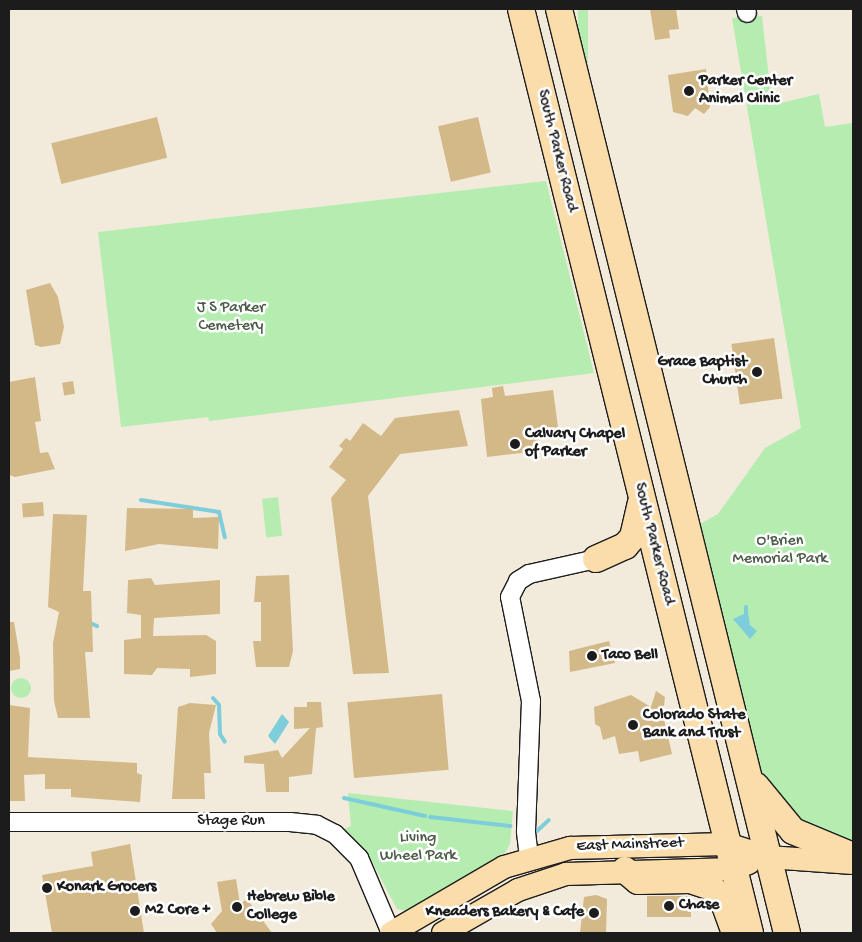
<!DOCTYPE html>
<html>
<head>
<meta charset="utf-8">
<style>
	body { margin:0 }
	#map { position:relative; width:862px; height:942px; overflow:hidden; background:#f2eadb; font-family:"Gochi Hand",sans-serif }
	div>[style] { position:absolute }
	.green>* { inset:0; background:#b5edb0; transform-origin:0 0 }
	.round { border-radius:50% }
	.water>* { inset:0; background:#7ecdda }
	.stream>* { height:4px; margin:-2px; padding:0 2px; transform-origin:2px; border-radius:2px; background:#7ecdda }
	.building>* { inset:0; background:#d3b888; transform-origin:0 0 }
	.roads { filter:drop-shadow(1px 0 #1c1c1c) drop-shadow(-1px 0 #1c1c1c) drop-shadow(0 1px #1c1c1c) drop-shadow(0 -1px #1c1c1c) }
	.minor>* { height:18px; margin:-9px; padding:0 9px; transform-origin:9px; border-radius:9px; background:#fff }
	.major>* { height:22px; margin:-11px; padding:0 11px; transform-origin:11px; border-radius:11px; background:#fbddab }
	.highway>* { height:26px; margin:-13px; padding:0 13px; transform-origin:13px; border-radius:13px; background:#fbddab }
	.dots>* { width:14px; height:14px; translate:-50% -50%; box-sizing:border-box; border:2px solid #fff; border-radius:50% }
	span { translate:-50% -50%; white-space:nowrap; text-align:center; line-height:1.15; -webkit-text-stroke:5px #fff; paint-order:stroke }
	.poi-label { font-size:16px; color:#1c1c1c; font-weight:700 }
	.left { translate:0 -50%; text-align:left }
	.right { translate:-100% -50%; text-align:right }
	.street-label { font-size:16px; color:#1c1c1c }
	.park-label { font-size:16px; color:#4a5b48 }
	.frame { position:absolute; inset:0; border:10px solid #1c1c1c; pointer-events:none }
</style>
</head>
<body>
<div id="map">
	<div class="green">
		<div style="left:578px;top:9px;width:10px;height:54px"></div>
		<div style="clip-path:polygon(762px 16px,772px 105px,819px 94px,825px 127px,853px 123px,853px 843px,815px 834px,762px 786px,698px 525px,718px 514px,765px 448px,801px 428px,732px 18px)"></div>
		<div style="clip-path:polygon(546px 181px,594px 373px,209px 421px,208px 417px,121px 427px,98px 232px)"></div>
		<div style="left:278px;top:497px;width:39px;height:16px;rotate:84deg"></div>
		<div class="round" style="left:11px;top:678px;width:20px;height:20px"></div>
		<div style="clip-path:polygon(348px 793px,513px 811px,510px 844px,505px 853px,407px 911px,397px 909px,371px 860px,344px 829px,351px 826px)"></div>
	</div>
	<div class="water">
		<div style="clip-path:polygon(748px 612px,750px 625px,757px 631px,750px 639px,733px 619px)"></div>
		<div style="clip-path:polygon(282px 714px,289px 722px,275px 744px,268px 736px)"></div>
	</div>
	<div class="stream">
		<div style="left:141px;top:500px;width:79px;rotate:8.7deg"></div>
		<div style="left:219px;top:512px;width:26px;rotate:77deg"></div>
		<div style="left:746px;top:607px;width:10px;rotate:90deg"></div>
		<div style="left:88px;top:622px;width:10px;rotate:24deg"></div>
		<div style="left:213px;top:698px;width:9px;rotate:49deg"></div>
		<div style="left:219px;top:705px;width:29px;rotate:88deg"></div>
		<div style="left:220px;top:734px;width:9px;rotate:58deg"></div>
		<div style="left:344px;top:798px;width:83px;rotate:12.5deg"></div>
		<div style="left:430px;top:817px;width:81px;rotate:6.4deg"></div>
		<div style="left:537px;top:831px;width:16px;rotate:-43deg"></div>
	</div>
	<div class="building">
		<div style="clip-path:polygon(650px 9px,676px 9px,679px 29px,669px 30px,670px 38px,655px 40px)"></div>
		<div style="clip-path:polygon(706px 69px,710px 107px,704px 114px,695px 108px,688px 116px,673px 112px,668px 75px)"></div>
		<div style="left:157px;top:117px;width:42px;height:109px;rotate:76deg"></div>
		<div style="left:478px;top:117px;width:57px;height:41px;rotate:77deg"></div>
		<div style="clip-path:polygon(50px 283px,58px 297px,64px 327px,60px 344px,41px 347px,35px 345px,26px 290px)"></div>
		<div style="left:774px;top:338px;width:61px;height:43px;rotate:82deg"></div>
		<div style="clip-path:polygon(35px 377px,41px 421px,35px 422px,40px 453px,48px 452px,55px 469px,15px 477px,9px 475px,9px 382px)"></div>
		<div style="left:73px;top:381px;width:13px;height:11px;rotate:81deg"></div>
		<div style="clip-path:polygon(503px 386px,505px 396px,553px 390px,558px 427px,537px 430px,539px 451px,487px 457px,481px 399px,493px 397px,492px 388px)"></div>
		<div style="clip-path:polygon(459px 410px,468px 446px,400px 454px,368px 496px,389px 673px,353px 674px,331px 498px,346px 480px,329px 467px,343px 449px,339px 446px,346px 438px,350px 441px,363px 423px,381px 436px,395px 418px)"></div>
		<div style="left:43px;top:502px;width:14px;height:21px;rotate:86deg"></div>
		<div style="clip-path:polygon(127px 508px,193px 509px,193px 518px,219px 517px,218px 549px,159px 544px,125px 551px)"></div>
		<div style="clip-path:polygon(53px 514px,87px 515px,83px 591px,91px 591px,93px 652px,85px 652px,90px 718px,58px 718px,54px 701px,53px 643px,59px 612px,48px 607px)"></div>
		<div style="clip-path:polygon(289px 575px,293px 651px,289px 667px,256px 667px,253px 641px,261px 641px,261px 602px,254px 602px,256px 576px)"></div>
		<div style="clip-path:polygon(151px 578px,155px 585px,220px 580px,220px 614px,154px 618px,153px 636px,206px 635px,216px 641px,216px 674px,190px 677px,190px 669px,157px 668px,152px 675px,124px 674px,124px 640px,141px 638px,141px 615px,127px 613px,128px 580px)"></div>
		<div style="clip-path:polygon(9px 622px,14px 622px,20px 658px,20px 669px,9px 671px)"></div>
		<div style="clip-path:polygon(609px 641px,615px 663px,570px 672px,569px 651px)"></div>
		<div style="clip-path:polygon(656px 691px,665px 697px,663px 715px,672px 754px,640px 762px,638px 751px,619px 754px,615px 736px,603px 740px,600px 727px,595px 724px,594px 707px,631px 695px,651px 707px)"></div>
		<div style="left:442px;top:694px;width:76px;height:95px;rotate:85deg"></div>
		<div style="clip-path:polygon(307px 702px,321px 702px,323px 727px,316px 728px,312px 774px,289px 777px,289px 792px,266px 792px,264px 764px,244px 763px,244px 756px,278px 750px,282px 758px,310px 728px,294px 729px,294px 707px,307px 707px)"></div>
		<div style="clip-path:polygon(190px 703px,216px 705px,209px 733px,211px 773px,204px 773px,205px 799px,172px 799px,178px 707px)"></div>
		<div style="clip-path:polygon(9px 705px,30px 708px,28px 757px,137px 763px,137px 773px,142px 775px,140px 802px,71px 797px,71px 789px,45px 789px,45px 774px,24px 775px,25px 801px,9px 801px)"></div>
		<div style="clip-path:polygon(130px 844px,144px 933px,52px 933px,42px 875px,93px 866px,91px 852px)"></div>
		<div style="clip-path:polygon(236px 879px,240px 904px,247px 899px,272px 933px,217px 933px,211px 924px,222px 911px,217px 882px)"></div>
		<div style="clip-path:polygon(596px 895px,607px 899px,606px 933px,580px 933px,584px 897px)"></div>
		<div style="left:647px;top:896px;width:44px;height:21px"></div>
	</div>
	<div class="roads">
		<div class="minor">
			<div style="left:746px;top:9px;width:4px;rotate:76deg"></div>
			<div style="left:9px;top:822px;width:281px"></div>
			<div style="left:290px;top:822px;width:27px;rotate:6deg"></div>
			<div style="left:317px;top:825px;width:20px;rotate:27deg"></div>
			<div style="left:335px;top:834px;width:34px;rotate:45deg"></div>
			<div style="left:359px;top:858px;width:82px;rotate:66.9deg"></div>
			<div style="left:529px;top:857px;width:26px;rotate:-97deg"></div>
			<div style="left:526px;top:831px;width:130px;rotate:-87.8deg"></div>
			<div style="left:531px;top:701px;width:106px;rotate:-101.4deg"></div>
			<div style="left:510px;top:597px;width:18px;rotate:-63deg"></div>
			<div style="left:518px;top:581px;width:13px;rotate:-32deg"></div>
			<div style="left:529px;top:574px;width:69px;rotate:-12.6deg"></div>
		</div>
		<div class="major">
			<div style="left:391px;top:933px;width:131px;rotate:-30.3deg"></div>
			<div style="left:504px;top:867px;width:69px;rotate:-16.1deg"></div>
			<div style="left:570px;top:848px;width:157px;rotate:-1.5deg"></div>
			<div style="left:727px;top:844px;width:43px;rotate:17.6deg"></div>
			<div style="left:768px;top:857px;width:85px;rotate:4deg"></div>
			<div style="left:443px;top:933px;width:86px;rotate:-29.8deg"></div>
			<div style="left:518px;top:890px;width:51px;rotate:-18.4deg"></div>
			<div style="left:566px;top:874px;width:167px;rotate:-1.7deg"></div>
			<div style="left:733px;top:869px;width:17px;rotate:-21deg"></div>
		</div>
		<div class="highway">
			<div style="left:521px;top:9px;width:952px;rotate:76.08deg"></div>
			<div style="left:559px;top:9px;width:952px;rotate:76.14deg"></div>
			<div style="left:596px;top:559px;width:32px;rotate:-24deg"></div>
			<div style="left:625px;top:546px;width:12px;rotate:-48deg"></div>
			<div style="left:633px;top:537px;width:35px;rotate:-77deg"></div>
			<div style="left:756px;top:786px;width:58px;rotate:50.6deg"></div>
			<div style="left:793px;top:831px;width:65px;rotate:22.6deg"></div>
			<div style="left:625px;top:870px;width:17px;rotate:40deg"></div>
			<div style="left:638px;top:881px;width:52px;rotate:-1.1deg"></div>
			<div style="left:690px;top:880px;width:22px;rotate:18deg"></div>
			<div style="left:711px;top:887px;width:18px;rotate:47deg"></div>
			<div style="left:723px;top:900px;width:33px;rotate:70deg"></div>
		</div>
	</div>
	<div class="dots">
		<div style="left:689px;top:91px;background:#1c1c1c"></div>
		<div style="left:757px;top:372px;background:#1c1c1c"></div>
		<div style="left:515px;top:444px;background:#1c1c1c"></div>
		<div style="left:592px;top:656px;background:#1c1c1c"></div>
		<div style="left:633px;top:725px;background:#1c1c1c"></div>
		<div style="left:47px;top:888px;background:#1c1c1c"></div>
		<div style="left:669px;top:906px;background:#1c1c1c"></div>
		<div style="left:237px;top:907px;background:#1c1c1c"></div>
		<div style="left:135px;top:911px;background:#1c1c1c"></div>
		<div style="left:594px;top:913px;background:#1c1c1c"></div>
	</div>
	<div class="poi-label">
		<span class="left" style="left:699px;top:91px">Parker Center<br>Animal Clinic</span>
		<span class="right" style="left:747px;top:372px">Grace Baptist<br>Church</span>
		<span class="left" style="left:525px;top:444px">Calvary Chapel<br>of Parker</span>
		<span class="left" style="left:602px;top:656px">Taco Bell</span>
		<span class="left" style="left:643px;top:725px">Colorado State<br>Bank and Trust</span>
		<span class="left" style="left:57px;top:888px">Konark Grocers</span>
		<span class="left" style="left:247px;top:907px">Hebrew Bible<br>College</span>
		<span class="left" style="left:679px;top:906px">Chase</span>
		<span class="left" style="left:145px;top:911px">M2 Core +</span>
		<span class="right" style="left:584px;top:913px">Kneaders Bakery &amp; Cafe</span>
	</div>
	<div class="street-label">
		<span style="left:556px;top:151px;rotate:76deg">South Parker Road</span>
		<span style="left:653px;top:544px;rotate:76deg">South Parker Road</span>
		<span style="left:231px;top:822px">Stage Run</span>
		<span style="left:630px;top:846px;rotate:-2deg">East Mainstreet</span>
	</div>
	<div class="park-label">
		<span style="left:231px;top:318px">J S Parker<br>Cemetery</span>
		<span style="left:780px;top:551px">O'Brien<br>Memorial Park</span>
		<span style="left:418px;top:848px">Living<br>Wheel Park</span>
	</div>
	<div class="frame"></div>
</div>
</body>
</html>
